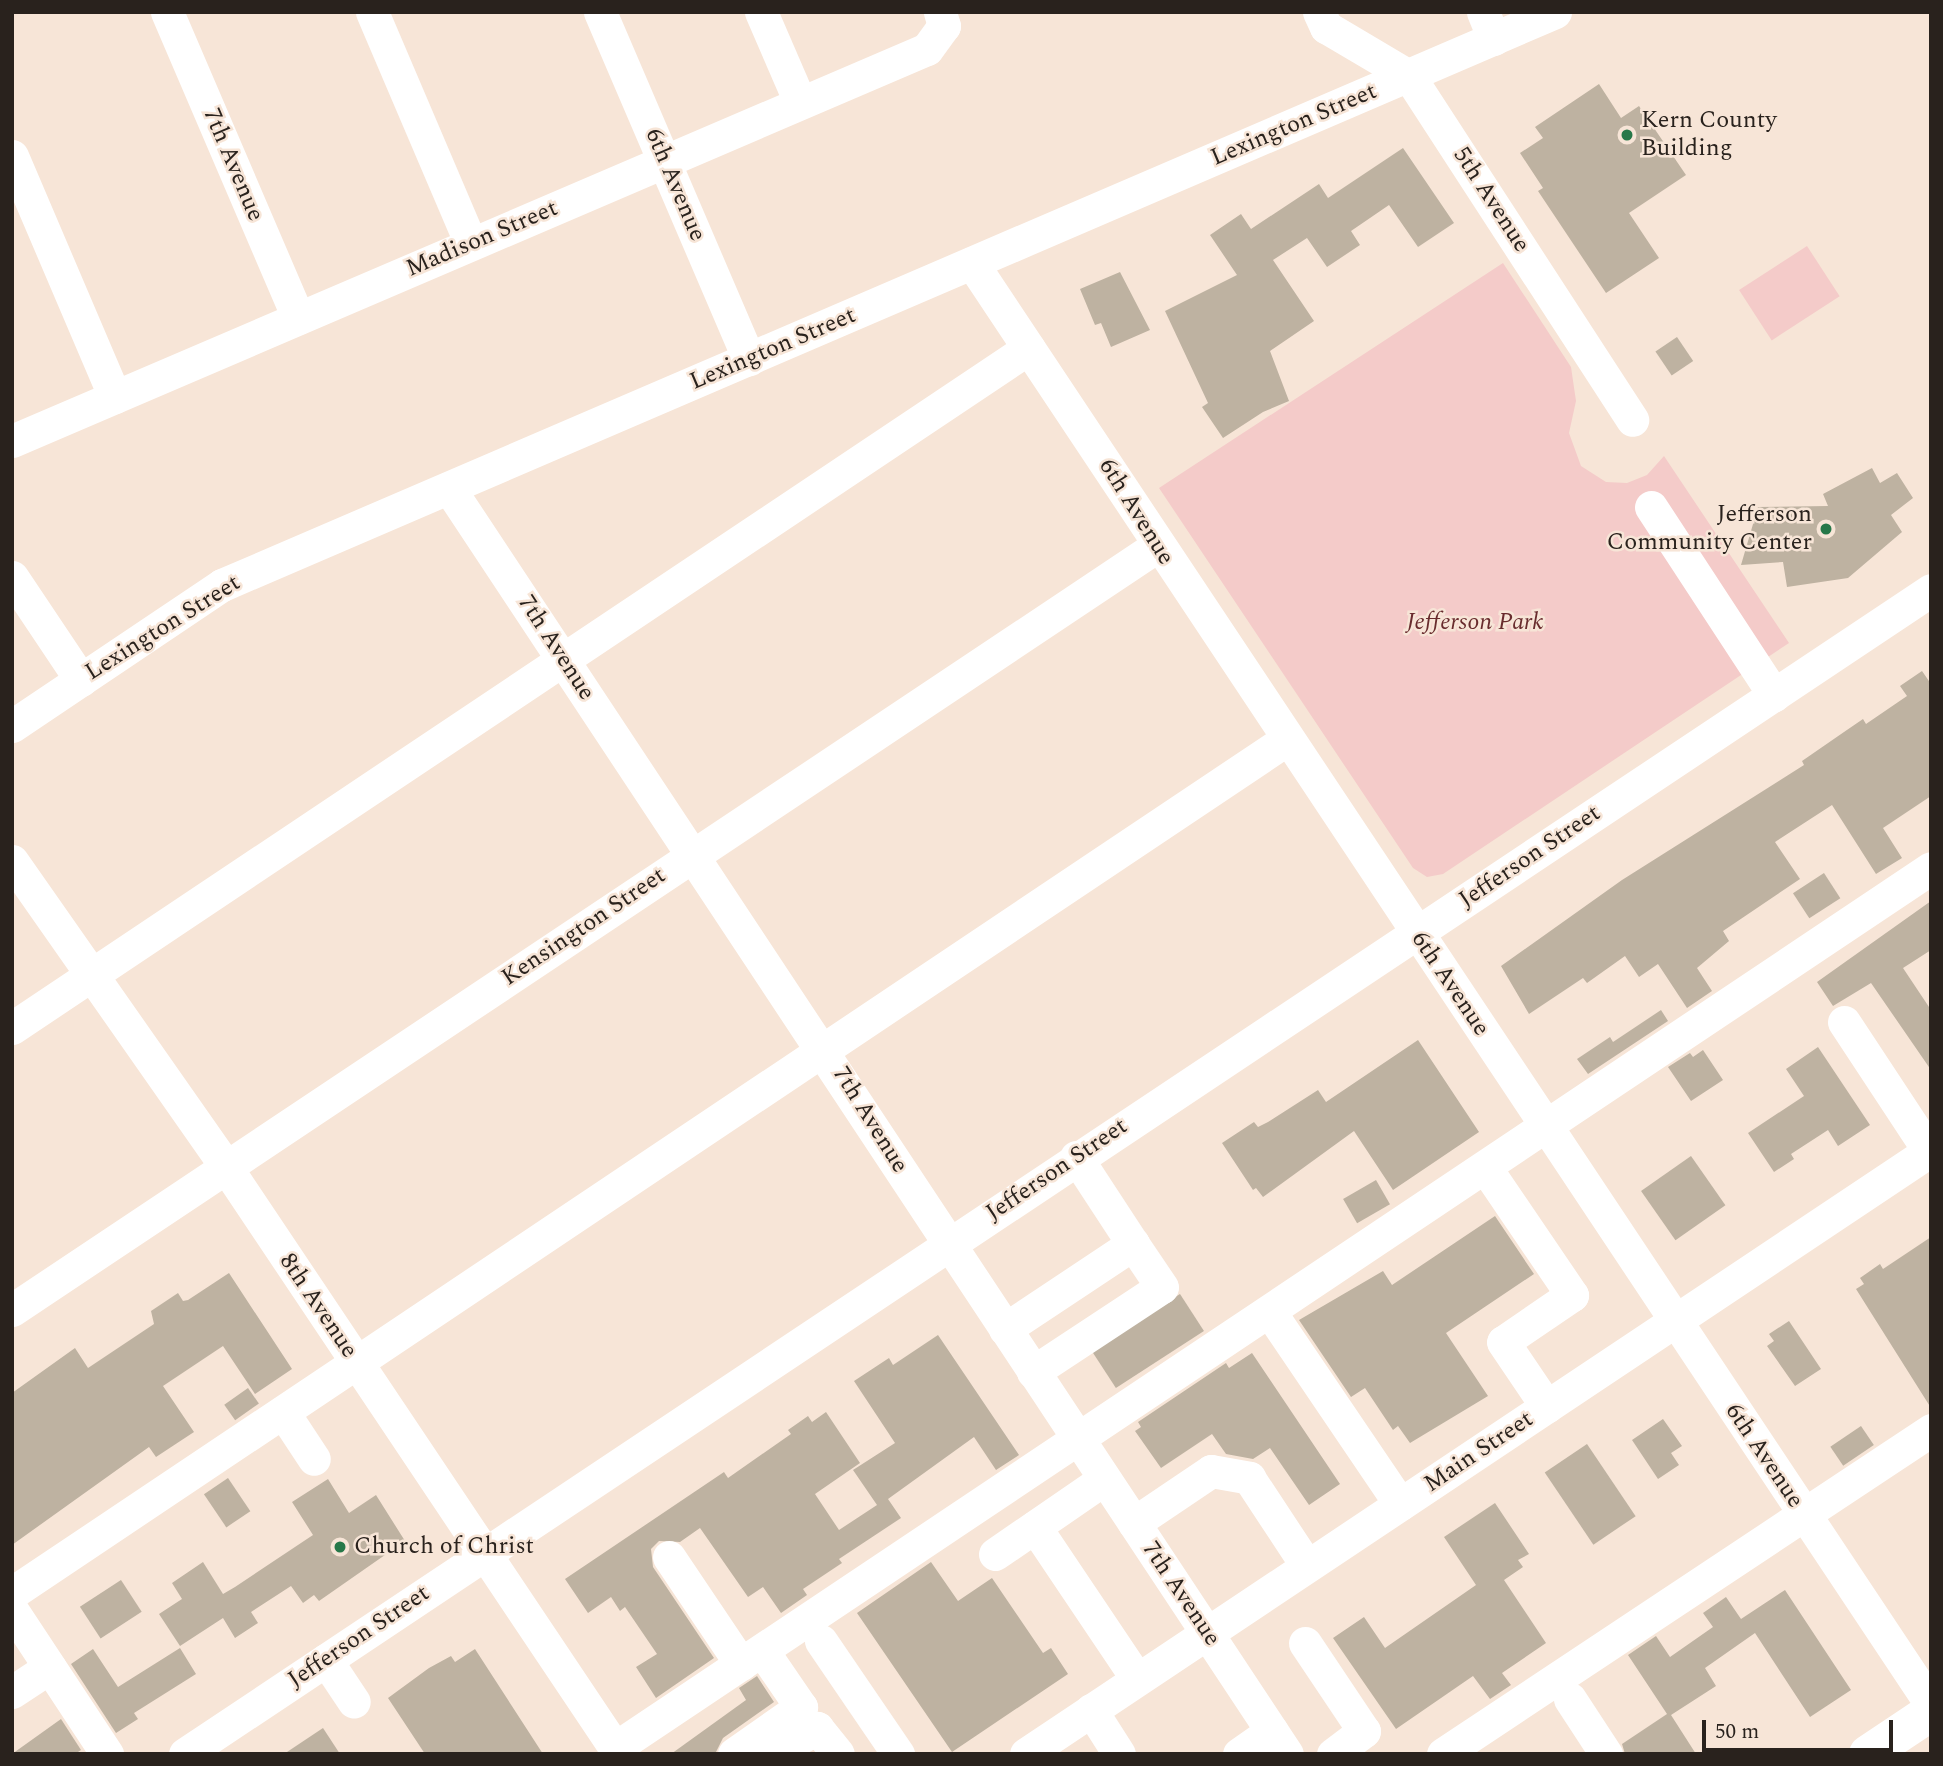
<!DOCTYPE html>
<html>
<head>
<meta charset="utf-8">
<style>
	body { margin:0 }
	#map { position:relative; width:1943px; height:1766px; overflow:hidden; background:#f7e5d7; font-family:Spectral,serif }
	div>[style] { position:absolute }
	.green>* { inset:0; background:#f4cbc9; transform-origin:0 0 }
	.building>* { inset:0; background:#beb2a1; transform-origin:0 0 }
	.minor>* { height:33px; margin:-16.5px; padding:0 16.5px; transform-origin:16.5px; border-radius:16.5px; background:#fff }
	.major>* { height:38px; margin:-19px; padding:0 19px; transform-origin:19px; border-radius:19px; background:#fff }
	.dots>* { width:19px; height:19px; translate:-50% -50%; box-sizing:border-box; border:4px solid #f7e5d7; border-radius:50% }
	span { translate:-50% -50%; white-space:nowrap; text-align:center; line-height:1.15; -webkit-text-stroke:5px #f7e5d7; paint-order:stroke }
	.poi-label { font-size:24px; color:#29221d }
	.left { translate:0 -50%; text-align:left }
	.right { translate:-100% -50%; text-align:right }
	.street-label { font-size:24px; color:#29221d }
	.park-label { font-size:24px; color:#692c2e; font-style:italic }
	.frame { position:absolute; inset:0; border:14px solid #29221d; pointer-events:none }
	.scale { position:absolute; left:1702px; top:1720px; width:191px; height:32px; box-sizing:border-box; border:4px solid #29221d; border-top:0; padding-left:9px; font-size:21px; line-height:24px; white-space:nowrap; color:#29221d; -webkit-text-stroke:5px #f7e5d7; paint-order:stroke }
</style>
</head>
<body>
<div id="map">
	<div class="green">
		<div style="left:1807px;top:246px;width:60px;height:81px;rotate:57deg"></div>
		<div style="clip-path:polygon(1503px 263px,1571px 367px,1576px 401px,1569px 433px,1581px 466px,1606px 482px,1627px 483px,1647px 475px,1664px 456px,1789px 643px,1443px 874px,1427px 877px,1413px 868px,1159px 488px)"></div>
	</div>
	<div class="building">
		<div style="clip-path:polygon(1599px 84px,1621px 118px,1639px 106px,1686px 175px,1629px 213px,1659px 258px,1606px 293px,1538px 191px,1543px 188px,1520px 153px,1543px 138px,1535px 127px)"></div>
		<div style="clip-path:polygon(1403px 148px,1454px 223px,1418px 247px,1389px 205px,1351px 231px,1360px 245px,1327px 267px,1307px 238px,1273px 260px,1314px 321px,1270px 351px,1289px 401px,1263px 412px,1223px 438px,1202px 407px,1208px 403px,1165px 311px,1237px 275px,1210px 235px,1241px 214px,1251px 229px,1319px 184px,1328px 198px)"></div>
		<div style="clip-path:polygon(1120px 272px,1150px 330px,1111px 347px,1101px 323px,1095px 325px,1080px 289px)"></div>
		<div style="left:1677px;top:337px;width:29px;height:26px;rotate:56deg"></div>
		<div style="clip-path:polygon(1872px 468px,1880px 483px,1897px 473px,1913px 498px,1891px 515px,1902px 532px,1848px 578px,1787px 587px,1783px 562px,1741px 565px,1758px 507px,1828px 506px,1823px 494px)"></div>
		<div style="clip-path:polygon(1922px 671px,1931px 684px,1931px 796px,1883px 828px,1902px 858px,1876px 874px,1832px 805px,1775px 842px,1800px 879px,1723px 931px,1729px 941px,1697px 968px,1712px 991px,1687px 1008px,1658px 964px,1639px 977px,1625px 956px,1587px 983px,1583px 978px,1529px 1014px,1501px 966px,1622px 880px,1804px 765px,1802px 761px,1844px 732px,1863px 719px,1866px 724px,1907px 696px,1900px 686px)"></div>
		<div style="left:1824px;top:873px;width:30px;height:37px;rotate:57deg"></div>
		<div style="clip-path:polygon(1931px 901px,1931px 950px,1903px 968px,1931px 1010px,1931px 1070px,1871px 983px,1833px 1006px,1817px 982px)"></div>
		<div style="clip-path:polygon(1661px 1010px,1668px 1021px,1588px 1074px,1577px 1059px,1610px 1037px,1613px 1042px)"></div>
		<div style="clip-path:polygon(1418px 1040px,1479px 1132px,1393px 1190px,1354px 1131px,1263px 1197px,1256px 1188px,1253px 1190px,1222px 1143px,1254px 1122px,1258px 1127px,1268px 1122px,1318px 1090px,1326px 1102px)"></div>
		<div style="clip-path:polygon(1818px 1047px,1870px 1125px,1838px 1146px,1828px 1130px,1791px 1154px,1794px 1159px,1774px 1172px,1748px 1133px,1804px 1096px,1786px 1069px)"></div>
		<div style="clip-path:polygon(1703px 1050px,1723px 1080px,1691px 1101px,1668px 1067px,1690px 1053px,1693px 1057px)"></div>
		<div style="left:1691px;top:1156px;width:60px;height:61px;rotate:55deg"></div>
		<div style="left:1376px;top:1180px;width:28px;height:38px;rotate:60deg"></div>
		<div style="clip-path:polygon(1495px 1216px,1534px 1274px,1446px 1333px,1488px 1396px,1410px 1443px,1398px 1426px,1393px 1430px,1365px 1388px,1351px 1397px,1299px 1320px,1383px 1271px,1392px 1285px)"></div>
		<div style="clip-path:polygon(1931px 1237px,1931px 1408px,1856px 1289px,1864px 1284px,1860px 1278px,1880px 1264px,1883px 1269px)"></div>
		<div style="clip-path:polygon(229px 1273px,292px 1369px,255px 1394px,223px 1346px,163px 1386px,194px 1432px,156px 1457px,149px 1447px,12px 1545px,12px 1393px,75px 1348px,88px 1368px,154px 1324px,151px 1311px,178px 1293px,183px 1301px,188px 1300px)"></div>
		<div style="left:1180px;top:1294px;width:44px;height:105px;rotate:57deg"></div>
		<div style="clip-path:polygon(1789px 1321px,1821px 1369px,1795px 1386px,1767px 1346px,1774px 1341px,1769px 1334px)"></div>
		<div style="clip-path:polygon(938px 1335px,1019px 1455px,996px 1470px,974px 1437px,888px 1499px,901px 1518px,839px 1559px,842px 1563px,803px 1589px,807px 1595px,781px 1613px,763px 1587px,748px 1597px,700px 1528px,680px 1542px,659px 1541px,651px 1549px,653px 1567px,714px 1658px,656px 1698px,636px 1667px,657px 1654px,625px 1607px,620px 1611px,611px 1597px,588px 1613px,565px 1579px,724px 1472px,728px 1478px,791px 1434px,788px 1430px,808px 1416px,812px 1422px,826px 1412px,860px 1463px,815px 1494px,839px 1530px,877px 1505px,853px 1470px,895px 1443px,854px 1381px,889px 1358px,893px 1365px)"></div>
		<div style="clip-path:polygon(1252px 1353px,1340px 1484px,1309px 1505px,1270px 1448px,1253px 1459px,1226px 1454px,1212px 1434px,1161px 1468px,1135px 1431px,1141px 1427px,1138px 1422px,1226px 1363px,1229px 1368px)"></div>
		<div style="left:248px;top:1388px;width:19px;height:29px;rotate:55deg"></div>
		<div style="clip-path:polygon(1663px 1419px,1682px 1446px,1671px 1453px,1679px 1465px,1658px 1479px,1632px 1440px)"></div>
		<div style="left:1861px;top:1426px;width:23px;height:37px;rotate:56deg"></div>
		<div style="left:1587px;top:1444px;width:87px;height:51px;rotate:56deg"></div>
		<div style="left:228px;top:1478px;width:40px;height:29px;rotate:56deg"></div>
		<div style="clip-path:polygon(328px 1479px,349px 1513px,376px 1495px,405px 1541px,319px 1601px,314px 1595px,303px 1603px,291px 1586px,251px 1612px,258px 1623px,235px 1638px,223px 1618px,180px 1646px,159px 1614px,182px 1599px,172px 1583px,203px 1562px,223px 1594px,235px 1587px,313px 1535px,292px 1502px)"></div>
		<div style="clip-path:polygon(1495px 1503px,1529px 1554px,1518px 1560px,1523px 1567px,1504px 1580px,1546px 1643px,1502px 1673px,1511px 1685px,1490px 1699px,1473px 1676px,1396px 1729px,1333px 1638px,1364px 1617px,1385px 1648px,1476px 1585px,1444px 1537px)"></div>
		<div style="clip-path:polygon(931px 1562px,958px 1601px,992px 1578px,1043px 1653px,1051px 1648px,1068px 1674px,952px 1752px,857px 1613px)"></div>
		<div style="left:121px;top:1580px;width:38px;height:49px;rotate:57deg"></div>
		<div style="clip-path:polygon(1785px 1590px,1851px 1690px,1810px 1717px,1755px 1633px,1705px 1668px,1716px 1686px,1671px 1715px,1696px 1754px,1625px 1754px,1622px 1744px,1667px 1714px,1628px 1655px,1656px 1636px,1670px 1657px,1713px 1627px,1703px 1613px,1726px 1597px,1741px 1619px)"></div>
		<div style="clip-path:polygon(180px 1648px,196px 1674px,134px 1713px,138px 1719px,116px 1733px,71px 1664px,93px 1649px,118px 1687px)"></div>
		<div style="clip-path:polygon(475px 1649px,543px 1754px,425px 1754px,388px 1698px,429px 1668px,451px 1656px,455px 1662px)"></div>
		<div style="clip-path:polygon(757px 1676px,774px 1702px,723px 1738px,715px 1754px,671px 1754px,746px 1700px,739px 1688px)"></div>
		<div style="clip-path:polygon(61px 1719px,81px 1750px,75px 1754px,12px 1754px)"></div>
		<div style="clip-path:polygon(323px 1728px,340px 1754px,284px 1754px)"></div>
	</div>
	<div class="minor">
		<div style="left:167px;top:12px;width:333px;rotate:66.8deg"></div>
		<div style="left:372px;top:12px;width:252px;rotate:66.9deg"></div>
		<div style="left:600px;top:12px;width:378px;rotate:66.8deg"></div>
		<div style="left:761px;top:12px;width:98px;rotate:66.6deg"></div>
		<div style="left:1319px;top:12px;width:17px;rotate:65deg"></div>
		<div style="left:1326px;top:27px;width:96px;rotate:30.6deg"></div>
		<div style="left:1409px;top:76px;width:410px;rotate:57deg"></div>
		<div style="left:1483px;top:12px;width:29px;rotate:68deg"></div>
		<div style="left:12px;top:156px;width:262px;rotate:66.9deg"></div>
		<div style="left:972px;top:263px;width:1731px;rotate:56.36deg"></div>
		<div style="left:12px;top:441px;width:995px;rotate:-23.19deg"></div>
		<div style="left:927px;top:49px;width:29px;rotate:-54deg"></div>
		<div style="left:944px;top:26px;width:15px;rotate:-106deg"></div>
		<div style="left:449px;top:488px;width:1518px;rotate:56.5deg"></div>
		<div style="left:1651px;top:507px;width:225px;rotate:56.8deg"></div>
		<div style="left:12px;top:577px;width:124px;rotate:56.2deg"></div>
		<div style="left:12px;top:726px;width:253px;rotate:-33.9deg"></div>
		<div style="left:222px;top:585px;width:1451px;rotate:-23.26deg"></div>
		<div style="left:12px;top:861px;width:373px;rotate:55deg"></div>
		<div style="left:226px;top:1167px;width:706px;rotate:56.2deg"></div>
		<div style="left:1844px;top:1022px;width:154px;rotate:56.6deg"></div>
		<div style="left:12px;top:1028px;width:1223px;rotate:-33.77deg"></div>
		<div style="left:1485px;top:1167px;width:155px;rotate:55.8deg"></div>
		<div style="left:1572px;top:1295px;width:83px;rotate:145.7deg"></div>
		<div style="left:1503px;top:1342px;width:78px;rotate:55.9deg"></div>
		<div style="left:12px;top:1310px;width:1376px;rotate:-33.71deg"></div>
		<div style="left:1270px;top:1312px;width:232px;rotate:55.9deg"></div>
		<div style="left:1005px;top:1329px;width:154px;rotate:-33.6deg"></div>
		<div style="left:1133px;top:1244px;width:104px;rotate:-123.2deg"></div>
		<div style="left:1033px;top:1372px;width:154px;rotate:-33.4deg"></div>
		<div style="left:1162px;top:1287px;width:52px;rotate:-124deg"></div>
		<div style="left:283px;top:1412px;width:56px;rotate:56.6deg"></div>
		<div style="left:1134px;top:1523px;width:93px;rotate:-34deg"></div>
		<div style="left:1211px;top:1471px;width:39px;rotate:10deg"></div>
		<div style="left:1249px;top:1478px;width:105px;rotate:56.6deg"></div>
		<div style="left:1035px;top:1527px;width:183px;rotate:56.1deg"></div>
		<div style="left:995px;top:1554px;width:132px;rotate:-34.5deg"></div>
		<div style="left:669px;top:1557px;width:129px;rotate:56.1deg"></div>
		<div style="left:12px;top:1593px;width:1535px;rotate:-33.81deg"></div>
		<div style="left:12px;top:1610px;width:173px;rotate:56.6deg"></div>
		<div style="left:821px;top:1641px;width:137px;rotate:55.7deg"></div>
		<div style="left:1305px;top:1643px;width:106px;rotate:56.2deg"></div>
		<div style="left:1364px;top:1731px;width:39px;rotate:143deg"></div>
		<div style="left:326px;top:1660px;width:50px;rotate:56.3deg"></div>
		<div style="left:12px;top:1692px;width:45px;rotate:-33.3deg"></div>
		<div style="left:1570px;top:1699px;width:66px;rotate:56.8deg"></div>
		<div style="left:1091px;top:1710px;width:52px;rotate:57.5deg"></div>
		<div style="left:615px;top:1748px;width:1583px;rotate:-33.77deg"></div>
		<div style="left:773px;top:1753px;width:51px;rotate:-29.6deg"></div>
		<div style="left:817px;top:1728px;width:33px;rotate:51deg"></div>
		<div style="left:185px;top:1754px;width:2098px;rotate:-33.69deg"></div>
		<div style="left:734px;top:1754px;width:82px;rotate:-35deg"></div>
		<div style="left:801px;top:1707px;width:69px;rotate:-124.4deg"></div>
		<div style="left:1026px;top:1754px;width:1088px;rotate:-33.72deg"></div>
		<div style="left:1239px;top:1754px;width:40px;rotate:-34.9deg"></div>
		<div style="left:1443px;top:1754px;width:586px;rotate:-33.58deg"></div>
	</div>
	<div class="major">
		<div style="left:1868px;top:1754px;width:76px;rotate:-33.7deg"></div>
	</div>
	<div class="dots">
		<div style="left:1627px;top:135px;background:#277849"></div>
		<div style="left:1826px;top:529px;background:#277849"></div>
		<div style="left:340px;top:1547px;background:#277849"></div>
	</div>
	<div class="poi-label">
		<span class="left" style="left:1641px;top:135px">Kern County<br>Building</span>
		<span class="right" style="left:1812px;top:529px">Jefferson<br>Community Center</span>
		<span class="left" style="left:354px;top:1547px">Church of Christ</span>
	</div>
	<div class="street-label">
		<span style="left:1294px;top:125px;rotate:-23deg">Lexington Street</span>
		<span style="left:233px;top:165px;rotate:67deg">7th Avenue</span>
		<span style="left:675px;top:185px;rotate:67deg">6th Avenue</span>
		<span style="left:1491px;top:200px;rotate:57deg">5th Avenue</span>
		<span style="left:482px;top:239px;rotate:-23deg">Madison Street</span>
		<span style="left:773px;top:349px;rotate:-23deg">Lexington Street</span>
		<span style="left:1136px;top:512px;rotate:58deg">6th Avenue</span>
		<span style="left:163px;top:628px;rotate:-32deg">Lexington Street</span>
		<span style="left:556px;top:648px;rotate:57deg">7th Avenue</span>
		<span style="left:1530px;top:857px;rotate:-34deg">Jefferson Street</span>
		<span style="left:584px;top:927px;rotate:-34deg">Kensington Street</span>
		<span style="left:1450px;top:984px;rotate:56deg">6th Avenue</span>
		<span style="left:870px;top:1120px;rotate:58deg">7th Avenue</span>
		<span style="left:1057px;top:1170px;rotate:-34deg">Jefferson Street</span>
		<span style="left:318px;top:1306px;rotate:56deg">8th Avenue</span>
		<span style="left:1479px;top:1452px;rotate:-34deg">Main Street</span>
		<span style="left:1764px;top:1456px;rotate:56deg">6th Avenue</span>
		<span style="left:1181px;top:1594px;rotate:56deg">7th Avenue</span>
		<span style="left:359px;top:1637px;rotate:-34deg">Jefferson Street</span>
	</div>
	<div class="park-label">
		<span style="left:1475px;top:623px">Jefferson Park</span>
	</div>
	<div class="frame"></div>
	<div class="scale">50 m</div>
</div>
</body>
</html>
